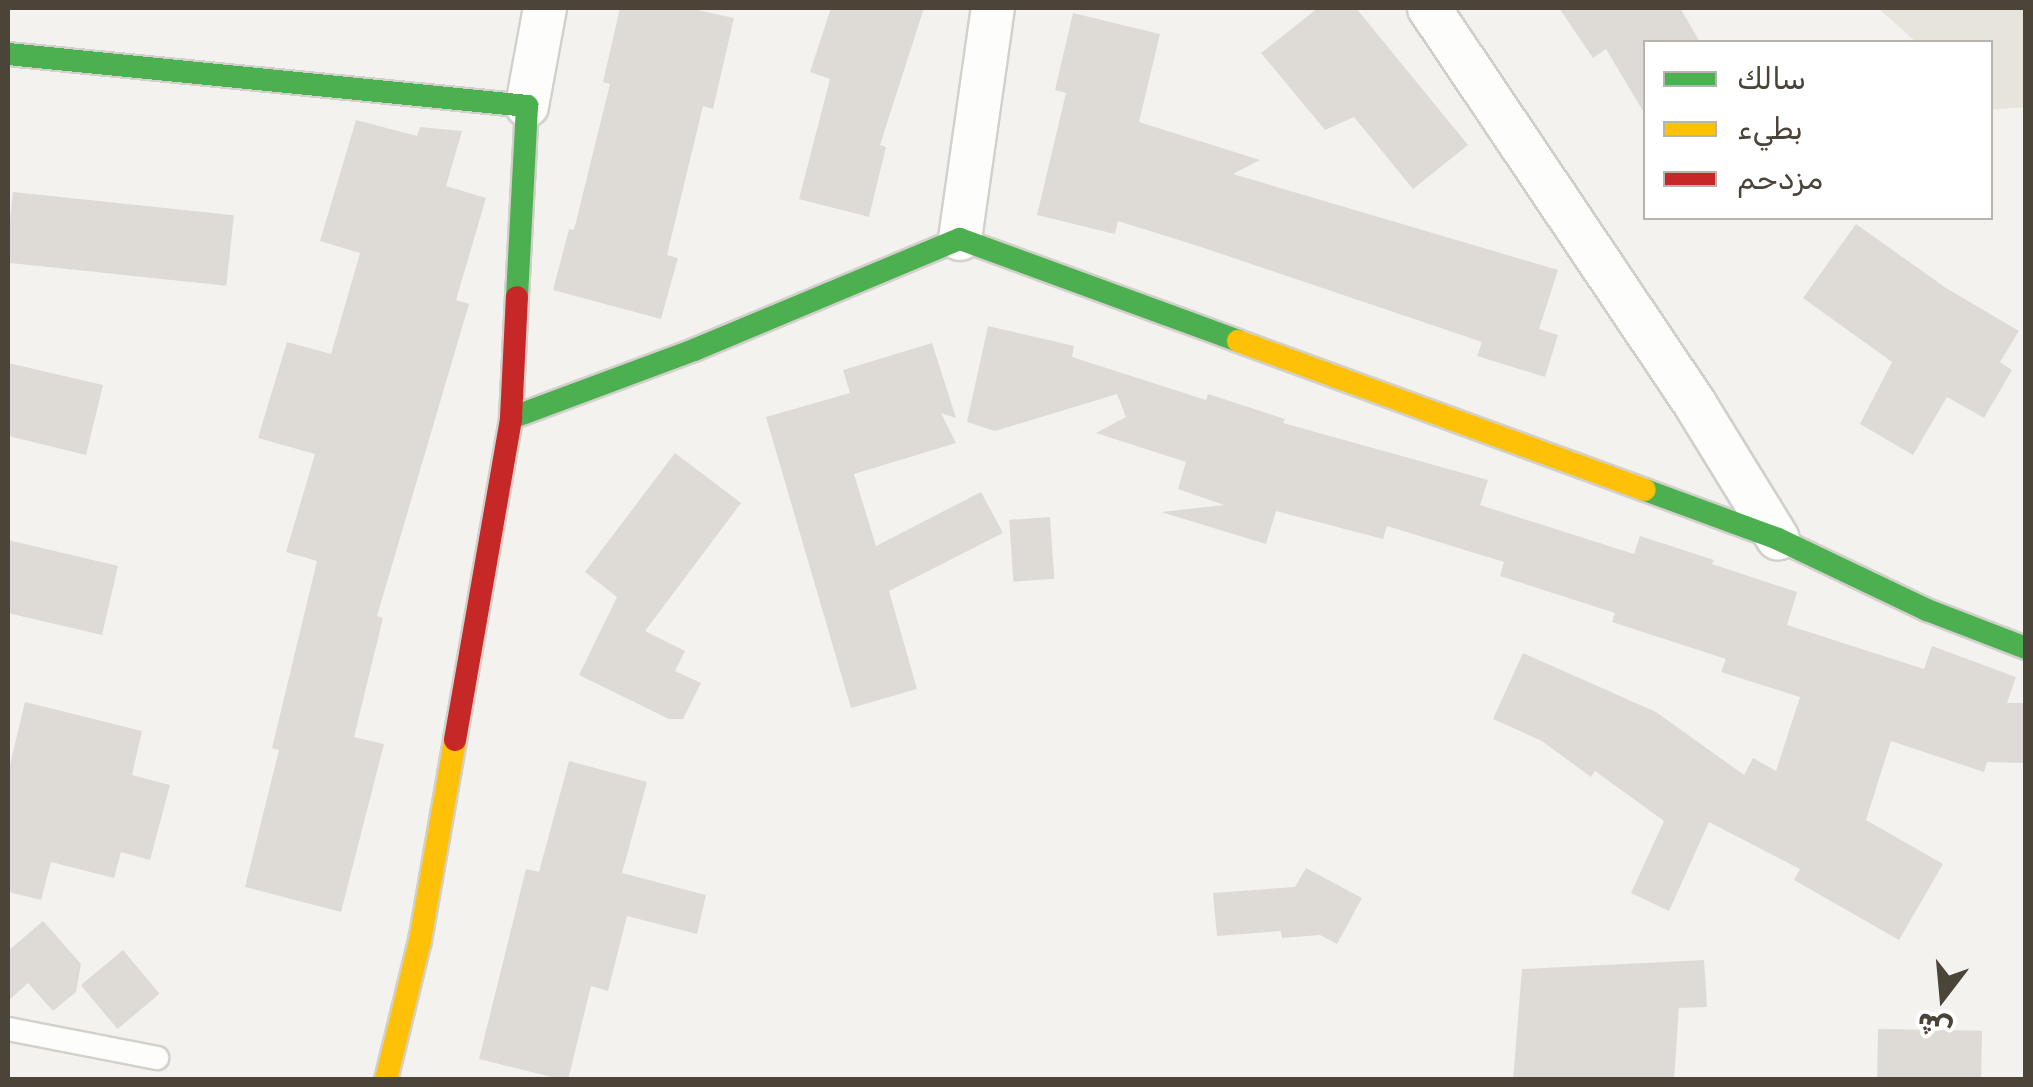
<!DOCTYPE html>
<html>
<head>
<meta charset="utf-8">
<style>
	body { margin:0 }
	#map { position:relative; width:2033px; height:1087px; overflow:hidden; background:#f4f2ee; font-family:Rubik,Vazirmatn,sans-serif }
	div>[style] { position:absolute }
	.residential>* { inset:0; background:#e7e4dc }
	.building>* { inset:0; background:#dedbd6; transform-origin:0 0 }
	.roads { filter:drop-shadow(2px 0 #d2d0cb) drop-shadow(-2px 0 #d2d0cb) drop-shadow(0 2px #d2d0cb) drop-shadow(0 -2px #d2d0cb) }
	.lane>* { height:22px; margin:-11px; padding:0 11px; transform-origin:11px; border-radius:11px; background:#fdfdfc }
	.street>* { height:42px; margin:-21px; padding:0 21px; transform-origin:21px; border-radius:21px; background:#fdfdfc }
	.fast>* { height:22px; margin:-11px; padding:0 11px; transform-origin:11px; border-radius:11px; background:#4caf50 }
	.slow>* { height:22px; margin:-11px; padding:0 11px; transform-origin:11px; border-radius:11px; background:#ffc107 }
	.jam>* { height:22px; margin:-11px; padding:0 11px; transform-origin:11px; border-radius:11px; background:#c62828 }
	span { translate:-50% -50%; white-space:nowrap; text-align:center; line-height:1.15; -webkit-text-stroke:9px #fff; paint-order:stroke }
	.frame { position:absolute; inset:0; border:10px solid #4b4439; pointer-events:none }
	.legend { position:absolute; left:1643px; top:40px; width:350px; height:180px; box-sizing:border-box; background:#fff; border:2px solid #b7b4b0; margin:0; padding:12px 18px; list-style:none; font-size:30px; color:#4b4439 }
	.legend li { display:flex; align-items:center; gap:20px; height:50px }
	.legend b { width:50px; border:2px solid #b7b4b0 }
	.north { position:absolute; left:1893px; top:947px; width:100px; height:100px; -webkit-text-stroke:8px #fff; paint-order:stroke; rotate:196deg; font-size:28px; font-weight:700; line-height:40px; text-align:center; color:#4b4439 }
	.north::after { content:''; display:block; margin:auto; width:35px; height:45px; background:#4b4439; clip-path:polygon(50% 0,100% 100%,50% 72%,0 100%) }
</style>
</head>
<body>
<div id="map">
	<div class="residential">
		<div style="clip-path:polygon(1878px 8px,2025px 8px,2025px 107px,1991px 110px,1990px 42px,1916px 42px)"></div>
	</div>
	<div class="building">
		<div style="clip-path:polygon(620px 8px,688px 8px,734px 18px,713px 109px,703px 106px,667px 255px,678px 258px,661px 319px,553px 290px,569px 229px,574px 230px,610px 84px,603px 82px)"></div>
		<div style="clip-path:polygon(831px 8px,924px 8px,880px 145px,886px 147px,869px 217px,799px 199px,830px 79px,810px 72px)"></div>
		<div style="clip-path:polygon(1318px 8px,1356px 8px,1468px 145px,1413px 189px,1354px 117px,1325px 130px,1261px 53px)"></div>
		<div style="clip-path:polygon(1559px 8px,1680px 8px,1700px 42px,1646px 42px,1646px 116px,1606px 49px,1593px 58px)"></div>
		<div style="clip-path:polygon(1073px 13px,1160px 34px,1139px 122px,1260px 160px,1233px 174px,1558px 270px,1539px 329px,1558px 335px,1545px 377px,1477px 356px,1482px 342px,1201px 247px,1118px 221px,1115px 234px,1037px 215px,1066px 93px,1055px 90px)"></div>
		<div style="clip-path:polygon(356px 120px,417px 136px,420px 127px,462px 131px,446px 186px,486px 198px,456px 300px,469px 304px,377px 616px,383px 618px,354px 737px,384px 744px,341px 912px,245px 887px,279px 750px,272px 748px,317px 561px,286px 552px,315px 454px,258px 438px,287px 342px,331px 354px,360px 253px,320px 241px)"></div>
		<div style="left:13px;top:192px;width:222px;height:71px;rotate:6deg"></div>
		<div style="clip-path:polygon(1856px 224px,1946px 288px,2019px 331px,2000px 362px,2012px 370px,1984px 418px,1947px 397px,1913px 455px,1860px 424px,1892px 362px,1803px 298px)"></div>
		<div style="clip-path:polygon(988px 326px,1074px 346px,1072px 357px,1206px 400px,1208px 394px,1285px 419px,1283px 423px,1488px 480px,1480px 505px,1634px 554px,1640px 536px,1714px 560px,1712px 564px,1797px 592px,1787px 625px,1924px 669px,1932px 646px,2016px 677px,2007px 703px,2026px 703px,2026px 763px,1987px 762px,1984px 772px,1891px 741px,1866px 820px,1943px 864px,1899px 940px,1794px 880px,1800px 869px,1709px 822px,1669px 911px,1631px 893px,1664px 821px,1595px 771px,1591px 777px,1542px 741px,1493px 719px,1523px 653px,1656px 712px,1744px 775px,1753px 758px,1776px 771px,1800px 697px,1721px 672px,1726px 659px,1612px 622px,1615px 613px,1500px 576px,1504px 562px,1387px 526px,1383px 539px,1276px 511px,1266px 544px,1161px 512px,1224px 505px,1178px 489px,1186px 462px,1096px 433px,1126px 417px,1117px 394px,995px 431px,967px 422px)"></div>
		<div style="clip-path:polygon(932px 343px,956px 418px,941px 413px,956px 443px,854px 474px,876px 546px,981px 492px,1003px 533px,889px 591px,917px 689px,851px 708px,766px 417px,850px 393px,843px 370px)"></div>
		<div style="clip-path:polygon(8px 363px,103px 385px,86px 455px,8px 436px)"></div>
		<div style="clip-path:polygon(675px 453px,741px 503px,645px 631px,685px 651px,675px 671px,701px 683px,683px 719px,669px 719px,579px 675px,617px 597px,585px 572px)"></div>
		<div style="left:1050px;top:517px;width:62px;height:41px;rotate:86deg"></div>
		<div style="clip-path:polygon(8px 540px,118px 566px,102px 635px,8px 613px)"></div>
		<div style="clip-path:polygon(25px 702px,142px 731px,132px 775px,170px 785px,150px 860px,121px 852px,114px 878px,51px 862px,41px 900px,8px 892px,8px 773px)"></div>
		<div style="clip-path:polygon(569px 761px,647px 782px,622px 873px,706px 895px,697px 934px,627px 916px,608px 991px,591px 986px,568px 1080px,564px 1080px,479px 1059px,526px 869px,539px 872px)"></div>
		<div style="clip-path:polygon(1306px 868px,1362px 898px,1337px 944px,1320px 935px,1282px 938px,1281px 931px,1217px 936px,1213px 893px,1295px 887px)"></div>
		<div style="clip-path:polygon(43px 921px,81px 964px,76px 992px,53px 1011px,28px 983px,8px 1001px,8px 951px)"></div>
		<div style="left:123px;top:950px;width:57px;height:55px;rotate:50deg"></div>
		<div style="clip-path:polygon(1704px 960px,1707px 1007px,1679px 1008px,1674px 1080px,1513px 1080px,1522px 969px)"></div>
		<div style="left:1878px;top:1029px;width:104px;height:51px;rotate:1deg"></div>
	</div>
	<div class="roads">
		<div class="lane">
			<div style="left:8px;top:1029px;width:152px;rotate:11deg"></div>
		</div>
		<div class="street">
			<div style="left:1429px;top:8px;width:477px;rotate:56.1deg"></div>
			<div style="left:1695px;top:404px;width:158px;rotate:58.4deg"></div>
			<div style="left:527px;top:106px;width:100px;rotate:-79.6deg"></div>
			<div style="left:960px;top:239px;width:233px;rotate:-81.9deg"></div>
		</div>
		<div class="fast">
			<div style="left:8px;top:54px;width:522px;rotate:5.72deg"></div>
			<div style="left:527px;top:106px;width:191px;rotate:93deg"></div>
			<div style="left:511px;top:418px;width:195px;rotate:-20.4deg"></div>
			<div style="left:694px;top:350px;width:288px;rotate:-22.7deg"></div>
			<div style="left:960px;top:239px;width:296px;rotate:20.1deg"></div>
			<div style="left:1645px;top:490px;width:142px;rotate:20.2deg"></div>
			<div style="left:1778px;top:539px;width:165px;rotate:25.5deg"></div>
			<div style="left:1927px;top:610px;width:106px;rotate:21deg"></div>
		</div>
		<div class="slow">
			<div style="left:1238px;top:341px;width:433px;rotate:20.1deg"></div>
			<div style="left:386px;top:1080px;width:143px;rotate:-76.3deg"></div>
			<div style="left:420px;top:941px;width:204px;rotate:-80.1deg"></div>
		</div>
		<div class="jam">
			<div style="left:455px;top:740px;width:327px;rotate:-80.1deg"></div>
			<div style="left:511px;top:418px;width:121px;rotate:-87.2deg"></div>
		</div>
	</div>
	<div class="frame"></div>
	<ul class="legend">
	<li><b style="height:12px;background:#4caf50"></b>سالك</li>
	<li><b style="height:12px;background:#ffc107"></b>بطيء</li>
	<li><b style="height:12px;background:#c62828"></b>مزدحم</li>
	</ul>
	<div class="north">ش</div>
</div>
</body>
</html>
